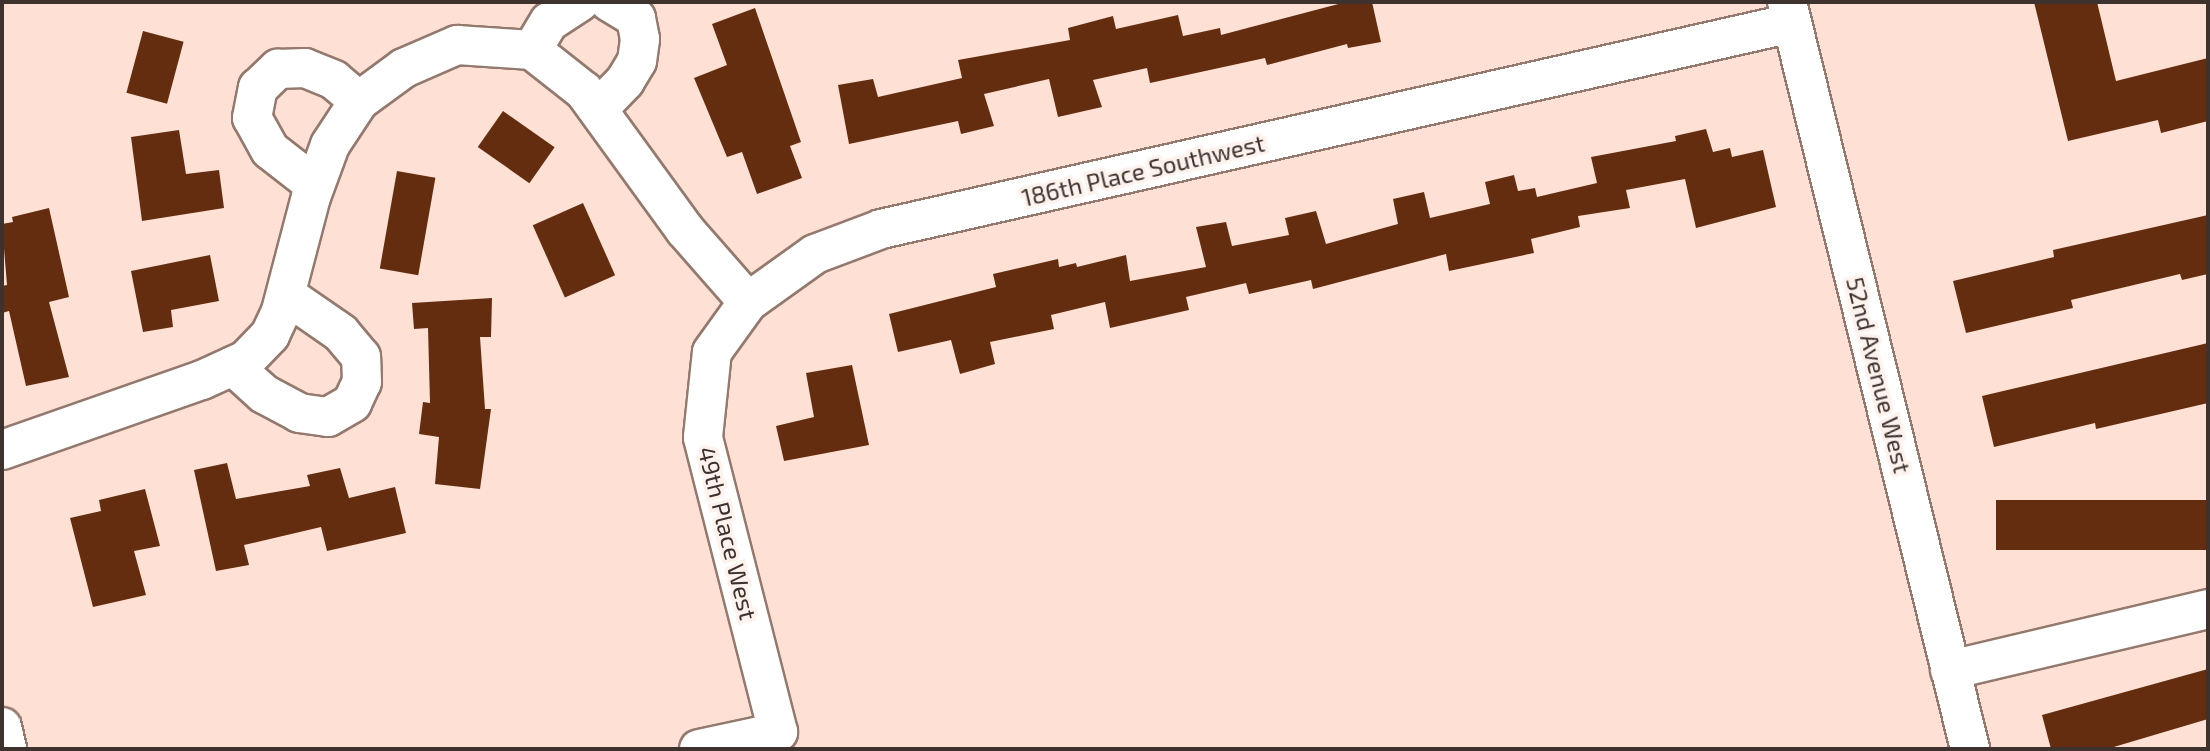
<!DOCTYPE html>
<html>
<head>
<meta charset="utf-8">
<style>
	body { margin:0 }
	#map { position:relative; width:2210px; height:751px; overflow:hidden; background:#fee1d4; font-family:"Exo 2",sans-serif }
	div>[style] { position:absolute }
	.building>* { inset:0; background:#652d0f; transform-origin:0 0 }
	.roads { filter:drop-shadow(2px 0 #93796e) drop-shadow(-2px 0 #93796e) drop-shadow(0 2px #93796e) drop-shadow(0 -2px #93796e) }
	.minor>* { height:38px; margin:-19px; padding:0 19px; transform-origin:19px; border-radius:19px; background:#fff }
	span { translate:-50% -50%; white-space:nowrap; text-align:center; line-height:1.15; -webkit-text-stroke:7px #fef2ed; paint-order:stroke }
	.street-label { font-size:24px; color:#3d322d }
	.frame { position:absolute; inset:0; border:4px solid #3d322d; pointer-events:none }
</style>
</head>
<body>
<div id="map">
	<div class="building">
		<div style="clip-path:polygon(1346px 2px,1372px 2px,1381px 42px,1348px 48px,1347px 44px,1267px 65px,1265px 58px,1150px 83px,1147px 68px,1093px 80px,1102px 107px,1058px 117px,1049px 79px,984px 94px,994px 126px,961px 134px,958px 121px,849px 144px,838px 85px,873px 79px,878px 97px,962px 78px,958px 60px,1070px 40px,1068px 28px,1113px 16px,1116px 29px,1178px 15px,1183px 36px,1220px 28px,1221px 35px)"></div>
		<div style="clip-path:polygon(2034px 2px,2097px 2px,2116px 81px,2208px 58px,2208px 121px,2161px 133px,2158px 120px,2068px 141px)"></div>
		<div style="clip-path:polygon(755px 8px,801px 142px,790px 146px,802px 178px,757px 194px,742px 152px,727px 157px,694px 78px,727px 65px,712px 24px)"></div>
		<div style="left:143px;top:31px;width:42px;height:64px;rotate:15deg"></div>
		<div style="left:503px;top:111px;width:63px;height:44px;rotate:35deg"></div>
		<div style="clip-path:polygon(1706px 129px,1713px 152px,1730px 148px,1732px 157px,1763px 150px,1776px 207px,1696px 228px,1685px 179px,1626px 190px,1630px 208px,1578px 216px,1580px 227px,1531px 239px,1534px 253px,1449px 271px,1446px 254px,1313px 289px,1311px 280px,1249px 294px,1246px 283px,1186px 297px,1189px 310px,1110px 328px,1105px 302px,1051px 315px,1054px 329px,990px 342px,995px 364px,960px 374px,951px 340px,898px 352px,889px 314px,996px 287px,993px 274px,1058px 259px,1059px 267px,1076px 263px,1077px 267px,1126px 255px,1130px 281px,1206px 267px,1196px 227px,1226px 222px,1232px 246px,1289px 235px,1285px 218px,1316px 211px,1326px 244px,1398px 224px,1393px 199px,1424px 192px,1430px 218px,1490px 204px,1485px 182px,1514px 175px,1518px 191px,1535px 188px,1537px 197px,1597px 183px,1591px 157px,1676px 141px,1675px 136px)"></div>
		<div style="clip-path:polygon(179px 130px,186px 174px,219px 170px,224px 208px,142px 221px,131px 137px)"></div>
		<div style="left:397px;top:171px;width:39px;height:99px;rotate:10deg"></div>
		<div style="left:583px;top:203px;width:79px;height:55px;rotate:66deg"></div>
		<div style="clip-path:polygon(49px 208px,69px 297px,49px 302px,69px 377px,26px 386px,9px 311px,2px 313px,2px 286px,7px 285px,2px 224px,13px 222px,12px 217px)"></div>
		<div style="clip-path:polygon(2208px 215px,2208px 274px,2182px 280px,2180px 274px,2071px 300px,2073px 308px,1966px 333px,1953px 281px,2054px 257px,2053px 250px)"></div>
		<div style="clip-path:polygon(210px 255px,219px 301px,171px 310px,173px 327px,143px 332px,131px 271px)"></div>
		<div style="clip-path:polygon(492px 298px,491px 337px,480px 337px,485px 409px,491px 409px,480px 489px,435px 484px,439px 437px,419px 434px,423px 402px,430px 403px,428px 328px,414px 329px,412px 303px)"></div>
		<div style="clip-path:polygon(2208px 343px,2208px 403px,2096px 429px,2095px 423px,1994px 447px,1982px 396px)"></div>
		<div style="clip-path:polygon(852px 365px,869px 445px,784px 461px,776px 426px,814px 417px,806px 373px)"></div>
		<div style="clip-path:polygon(227px 463px,236px 499px,310px 486px,307px 475px,340px 468px,349px 498px,395px 487px,406px 533px,327px 551px,321px 527px,244px 545px,249px 565px,216px 571px,194px 470px)"></div>
		<div style="clip-path:polygon(145px 489px,160px 546px,134px 551px,146px 595px,93px 607px,70px 518px,101px 511px,99px 500px)"></div>
		<div style="left:2208px;top:500px;width:50px;height:212px;rotate:90deg"></div>
		<div style="clip-path:polygon(2208px 669px,2208px 719px,2107px 749px,2051px 749px,2042px 715px)"></div>
	</div>
	<div class="roads">
		<div class="minor">
			<div style="left:1787px;top:2px;width:769px;rotate:76.23deg"></div>
			<div style="left:532px;top:50px;width:33px;rotate:-59deg"></div>
			<div style="left:549px;top:22px;width:37px;rotate:-33deg"></div>
			<div style="left:598px;top:109px;width:39px;rotate:-46deg"></div>
			<div style="left:625px;top:81px;width:23px;rotate:-59deg"></div>
			<div style="left:637px;top:61px;width:22px;rotate:-82deg"></div>
			<div style="left:640px;top:39px;width:21px;rotate:-101deg"></div>
			<div style="left:636px;top:18px;width:31px;rotate:-149deg"></div>
			<div style="left:315px;top:185px;width:57px;rotate:-142.1deg"></div>
			<div style="left:270px;top:150px;width:37px;rotate:-119deg"></div>
			<div style="left:252px;top:118px;width:31px;rotate:-79deg"></div>
			<div style="left:258px;top:88px;width:28px;rotate:-44deg"></div>
			<div style="left:278px;top:69px;width:27px;rotate:-2deg"></div>
			<div style="left:305px;top:68px;width:31px;rotate:22deg"></div>
			<div style="left:334px;top:80px;width:33px;rotate:40deg"></div>
			<div style="left:233px;top:366px;width:42px;rotate:42.1deg"></div>
			<div style="left:264px;top:394px;width:40px;rotate:28deg"></div>
			<div style="left:299px;top:413px;width:29px;rotate:8deg"></div>
			<div style="left:328px;top:417px;width:28px;rotate:-30deg"></div>
			<div style="left:352px;top:403px;width:23px;rotate:-65deg"></div>
			<div style="left:362px;top:382px;width:25px;rotate:-92deg"></div>
			<div style="left:361px;top:357px;width:31px;rotate:-130deg"></div>
			<div style="left:341px;top:333px;width:67px;rotate:-145.4deg"></div>
			<div style="left:2px;top:450px;width:212px;rotate:-19.3deg"></div>
			<div style="left:202px;top:380px;width:48px;rotate:-24.4deg"></div>
			<div style="left:246px;top:360px;width:35px;rotate:-46deg"></div>
			<div style="left:270px;top:335px;width:26px;rotate:-65deg"></div>
			<div style="left:281px;top:311px;width:118px;rotate:-75.3deg"></div>
			<div style="left:311px;top:197px;width:55px;rotate:-69.9deg"></div>
			<div style="left:330px;top:145px;width:53px;rotate:-56.6deg"></div>
			<div style="left:359px;top:101px;width:56px;rotate:-36.3deg"></div>
			<div style="left:404px;top:68px;width:58px;rotate:-23.5deg"></div>
			<div style="left:457px;top:45px;width:75px;rotate:3.8deg"></div>
			<div style="left:532px;top:50px;width:66px;rotate:38.3deg"></div>
			<div style="left:584px;top:91px;width:172px;rotate:54deg"></div>
			<div style="left:685px;top:230px;width:96px;rotate:48.8deg"></div>
			<div style="left:1950px;top:670px;width:265px;rotate:-13.3deg"></div>
			<div style="left:2px;top:727px;width:23px;rotate:77deg"></div>
			<div style="left:699px;top:749px;width:81px;rotate:-12.1deg"></div>
			<div style="left:778px;top:732px;width:304px;rotate:-104.3deg"></div>
			<div style="left:703px;top:437px;width:85px;rotate:-84deg"></div>
			<div style="left:712px;top:352px;width:62px;rotate:-54.2deg"></div>
			<div style="left:748px;top:302px;width:82px;rotate:-35.6deg"></div>
			<div style="left:815px;top:254px;width:71px;rotate:-20.7deg"></div>
			<div style="left:881px;top:229px;width:934px;rotate:-12.74deg"></div>
		</div>
	</div>
	<div class="street-label">
		<span style="left:1143px;top:170px;rotate:-13deg">186th Place Southwest</span>
		<span style="left:1879px;top:375px;rotate:76deg">52nd Avenue West</span>
		<span style="left:728px;top:533px;rotate:76deg">49th Place West</span>
	</div>
	<div class="frame"></div>
</div>
</body>
</html>
